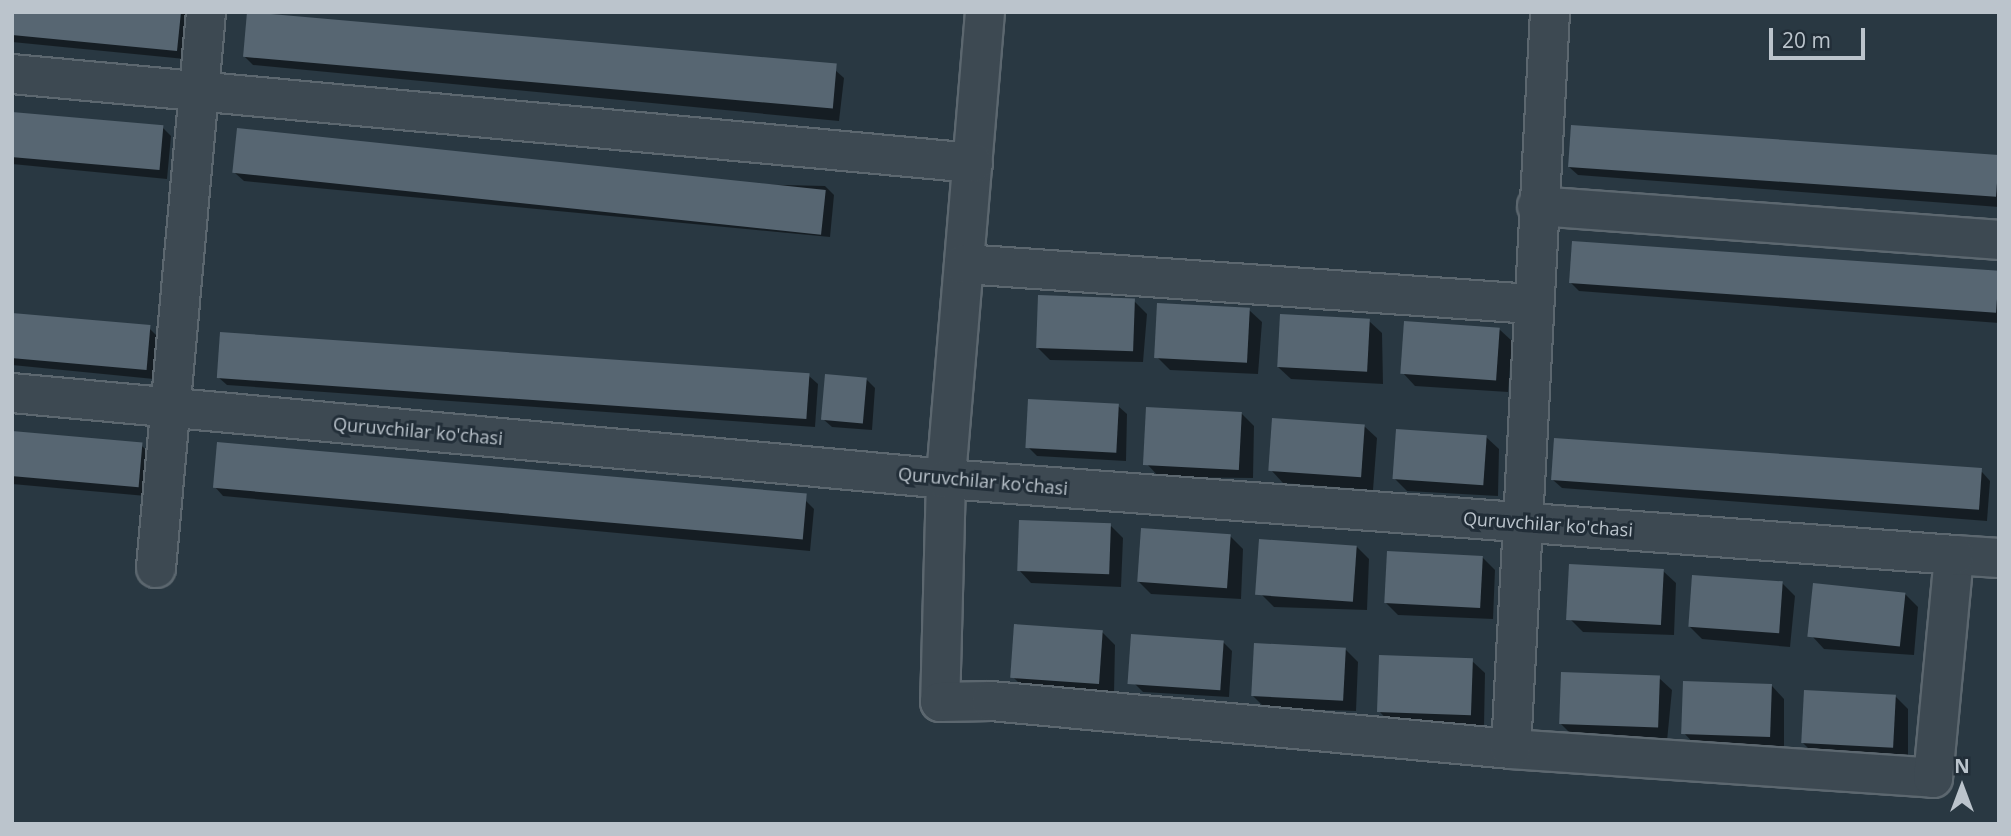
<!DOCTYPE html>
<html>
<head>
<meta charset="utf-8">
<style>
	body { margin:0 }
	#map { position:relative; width:2011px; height:836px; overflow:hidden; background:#293842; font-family:"Open Sans",sans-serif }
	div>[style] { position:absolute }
	.shadow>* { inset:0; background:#0007 }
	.building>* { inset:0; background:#576672; transform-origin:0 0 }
	.roads { filter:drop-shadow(2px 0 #5c676f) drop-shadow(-2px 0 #5c676f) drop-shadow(0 2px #5c676f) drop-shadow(0 -2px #5c676f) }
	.minor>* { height:38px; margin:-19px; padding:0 19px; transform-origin:19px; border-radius:19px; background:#3d4952 }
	span { translate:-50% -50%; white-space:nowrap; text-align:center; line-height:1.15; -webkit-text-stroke:6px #222e38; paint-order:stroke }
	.street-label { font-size:18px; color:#bbc4cc }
	.frame { position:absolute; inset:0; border:14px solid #bbc4cc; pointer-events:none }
	.north { position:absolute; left:1927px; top:752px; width:70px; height:70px; -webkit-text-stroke:5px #222e38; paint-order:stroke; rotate:0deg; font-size:19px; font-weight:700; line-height:28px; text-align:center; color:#bbc4cc }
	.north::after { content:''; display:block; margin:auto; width:24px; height:32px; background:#bbc4cc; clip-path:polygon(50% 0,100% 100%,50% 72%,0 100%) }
	.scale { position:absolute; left:1769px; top:28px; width:96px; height:32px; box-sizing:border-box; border:4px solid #bbc4cc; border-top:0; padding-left:9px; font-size:21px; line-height:24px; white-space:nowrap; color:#bbc4cc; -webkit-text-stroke:5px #222e38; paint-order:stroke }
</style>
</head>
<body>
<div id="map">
	<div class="shadow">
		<div style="clip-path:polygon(12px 12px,185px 12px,189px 16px,185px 59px,12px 42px)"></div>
		<div style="clip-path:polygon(245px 57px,835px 70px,844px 78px,839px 121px,253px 65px)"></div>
		<div style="clip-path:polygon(12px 113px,163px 128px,171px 136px,167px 179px,12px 164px)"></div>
		<div style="clip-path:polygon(1999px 161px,1999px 207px,1578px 175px,1569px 167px)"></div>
		<div style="clip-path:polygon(235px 173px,825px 186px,834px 195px,830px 237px,244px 181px)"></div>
		<div style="clip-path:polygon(1999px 275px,1999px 323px,1579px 291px,1571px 283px)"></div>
		<div style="clip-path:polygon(1134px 301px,1147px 314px,1143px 362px,1050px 360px,1037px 347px)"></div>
		<div style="clip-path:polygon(1249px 310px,1262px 322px,1258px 374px,1170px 370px,1157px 357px)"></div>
		<div style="clip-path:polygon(12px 315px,149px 328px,157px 336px,154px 379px,12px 365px)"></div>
		<div style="clip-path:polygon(1369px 321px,1382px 333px,1383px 384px,1291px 379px,1278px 367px)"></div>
		<div style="clip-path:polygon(1499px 329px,1512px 341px,1508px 392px,1415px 386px,1403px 373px)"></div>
		<div style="clip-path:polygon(809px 376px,818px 384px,815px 427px,227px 385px,218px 377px)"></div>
		<div style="clip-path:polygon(866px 379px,875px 388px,872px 430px,832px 427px,823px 419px)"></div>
		<div style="clip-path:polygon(1118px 406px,1127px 414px,1126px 461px,1037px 456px,1028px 447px)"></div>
		<div style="clip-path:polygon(1241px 413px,1254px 426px,1253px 478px,1159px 477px,1147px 464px)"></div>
		<div style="clip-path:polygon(1364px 426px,1377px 438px,1373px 490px,1283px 483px,1271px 470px)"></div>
		<div style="clip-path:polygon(12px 433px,141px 445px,150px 454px,146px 496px,12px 484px)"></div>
		<div style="clip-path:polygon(1486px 437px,1499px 449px,1498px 496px,1407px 491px,1394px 478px)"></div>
		<div style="clip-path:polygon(1982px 472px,1990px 481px,1987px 521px,1562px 488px,1553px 480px)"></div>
		<div style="clip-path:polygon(215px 487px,805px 500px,814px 509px,810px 551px,223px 496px)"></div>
		<div style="clip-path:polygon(1111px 526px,1123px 538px,1121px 587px,1031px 583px,1019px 570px)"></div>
		<div style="clip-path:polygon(1230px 536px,1243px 549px,1241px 599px,1151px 594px,1138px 581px)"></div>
		<div style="clip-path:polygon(1356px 546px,1369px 559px,1367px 610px,1274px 607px,1261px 594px)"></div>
		<div style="clip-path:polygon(1482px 557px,1495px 570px,1493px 619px,1398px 615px,1385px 602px)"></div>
		<div style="clip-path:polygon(1663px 571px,1676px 583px,1674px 635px,1583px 632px,1570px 619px)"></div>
		<div style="clip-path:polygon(1782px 583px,1795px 596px,1790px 647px,1702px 639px,1689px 626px)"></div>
		<div style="clip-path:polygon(1905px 594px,1918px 607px,1914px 655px,1824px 649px,1812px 636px)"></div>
		<div style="clip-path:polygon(1102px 632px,1115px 645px,1114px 694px,1026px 690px,1013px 677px)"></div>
		<div style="clip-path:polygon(1223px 642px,1232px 651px,1229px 697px,1143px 692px,1134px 683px)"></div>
		<div style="clip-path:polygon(1345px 649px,1358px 662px,1356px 711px,1265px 708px,1252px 695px)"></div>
		<div style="clip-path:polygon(1472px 661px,1485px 673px,1484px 727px,1391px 724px,1379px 711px)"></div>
		<div style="clip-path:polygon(1659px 678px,1672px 690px,1667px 741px,1573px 736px,1560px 723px)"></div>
		<div style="clip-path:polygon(1772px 686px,1784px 699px,1784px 750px,1696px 746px,1684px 733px)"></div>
		<div style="clip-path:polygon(1896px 697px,1908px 709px,1908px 762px,1815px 755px,1803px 743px)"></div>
	</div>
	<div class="building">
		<div style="clip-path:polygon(12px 12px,181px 12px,177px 51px,12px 35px)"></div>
		<div style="left:247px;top:12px;width:592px;height:45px;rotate:5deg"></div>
		<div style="left:12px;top:112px;width:152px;height:45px;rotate:5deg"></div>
		<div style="left:1571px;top:125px;width:429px;height:42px;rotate:4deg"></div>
		<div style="left:237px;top:128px;width:592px;height:45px;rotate:6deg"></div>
		<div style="left:1572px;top:241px;width:428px;height:42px;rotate:4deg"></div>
		<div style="left:1038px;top:295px;width:97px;height:53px;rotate:2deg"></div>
		<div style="left:1157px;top:303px;width:93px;height:55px;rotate:3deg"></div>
		<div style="left:12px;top:313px;width:139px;height:45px;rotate:5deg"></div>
		<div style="left:1280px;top:314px;width:90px;height:53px;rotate:3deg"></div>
		<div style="left:1404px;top:321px;width:96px;height:53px;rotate:4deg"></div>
		<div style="left:220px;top:332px;width:591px;height:46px;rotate:4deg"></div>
		<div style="left:825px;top:374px;width:42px;height:46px;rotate:5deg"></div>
		<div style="left:1028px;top:399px;width:91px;height:49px;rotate:3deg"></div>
		<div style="left:1146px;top:407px;width:96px;height:58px;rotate:3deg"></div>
		<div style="left:1272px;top:418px;width:93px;height:53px;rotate:4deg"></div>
		<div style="left:1396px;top:429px;width:91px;height:50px;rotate:4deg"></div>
		<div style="left:12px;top:431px;width:131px;height:45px;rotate:5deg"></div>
		<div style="left:1554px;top:438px;width:429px;height:42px;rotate:4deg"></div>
		<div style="left:217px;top:442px;width:592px;height:46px;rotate:5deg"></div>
		<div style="left:1019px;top:520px;width:92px;height:51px;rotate:2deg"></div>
		<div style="left:1141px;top:528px;width:90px;height:54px;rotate:4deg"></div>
		<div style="left:1259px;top:539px;width:98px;height:56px;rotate:4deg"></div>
		<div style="left:1387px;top:551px;width:96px;height:52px;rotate:3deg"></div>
		<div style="left:1569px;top:564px;width:95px;height:56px;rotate:3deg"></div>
		<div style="left:1692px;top:575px;width:91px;height:52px;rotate:4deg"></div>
		<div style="left:1813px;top:583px;width:93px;height:54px;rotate:6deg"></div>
		<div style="left:1014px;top:624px;width:89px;height:54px;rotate:4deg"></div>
		<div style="left:1131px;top:634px;width:93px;height:50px;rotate:4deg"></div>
		<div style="left:1254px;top:643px;width:92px;height:53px;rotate:3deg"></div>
		<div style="left:1379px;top:655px;width:94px;height:57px;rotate:2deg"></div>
		<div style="left:1561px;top:672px;width:99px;height:52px;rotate:2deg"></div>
		<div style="left:1683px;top:681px;width:89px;height:53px;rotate:2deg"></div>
		<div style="left:1804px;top:690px;width:92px;height:53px;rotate:3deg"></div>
	</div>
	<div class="roads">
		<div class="minor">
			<div style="left:985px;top:12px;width:469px;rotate:94.8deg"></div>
			<div style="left:946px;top:479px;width:223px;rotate:91.5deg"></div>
			<div style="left:940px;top:702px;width:51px;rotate:-1.1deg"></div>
			<div style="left:991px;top:701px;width:522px;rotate:5.27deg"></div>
			<div style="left:1511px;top:749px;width:423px;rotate:3.9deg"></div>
			<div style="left:1933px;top:778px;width:224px;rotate:-84.6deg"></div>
			<div style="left:1954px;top:555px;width:45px;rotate:3.8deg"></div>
			<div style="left:12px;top:74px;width:965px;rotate:5.29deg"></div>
			<div style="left:1537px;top:206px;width:463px;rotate:4.2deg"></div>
			<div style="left:964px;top:264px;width:569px;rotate:4.03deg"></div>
			<div style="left:12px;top:393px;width:938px;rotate:5.26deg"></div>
			<div style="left:946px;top:479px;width:1011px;rotate:4.31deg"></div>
			<div style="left:156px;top:568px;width:558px;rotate:-84.86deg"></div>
			<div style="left:1511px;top:749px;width:738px;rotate:-86.97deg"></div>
		</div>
	</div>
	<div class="street-label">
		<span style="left:418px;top:431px;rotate:5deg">Quruvchilar ko'chasi</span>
		<span style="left:983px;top:481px;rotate:5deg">Quruvchilar ko'chasi</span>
		<span style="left:1548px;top:524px;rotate:4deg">Quruvchilar ko'chasi</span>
	</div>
	<div class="frame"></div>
	<div class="north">N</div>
	<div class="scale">20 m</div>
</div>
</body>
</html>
